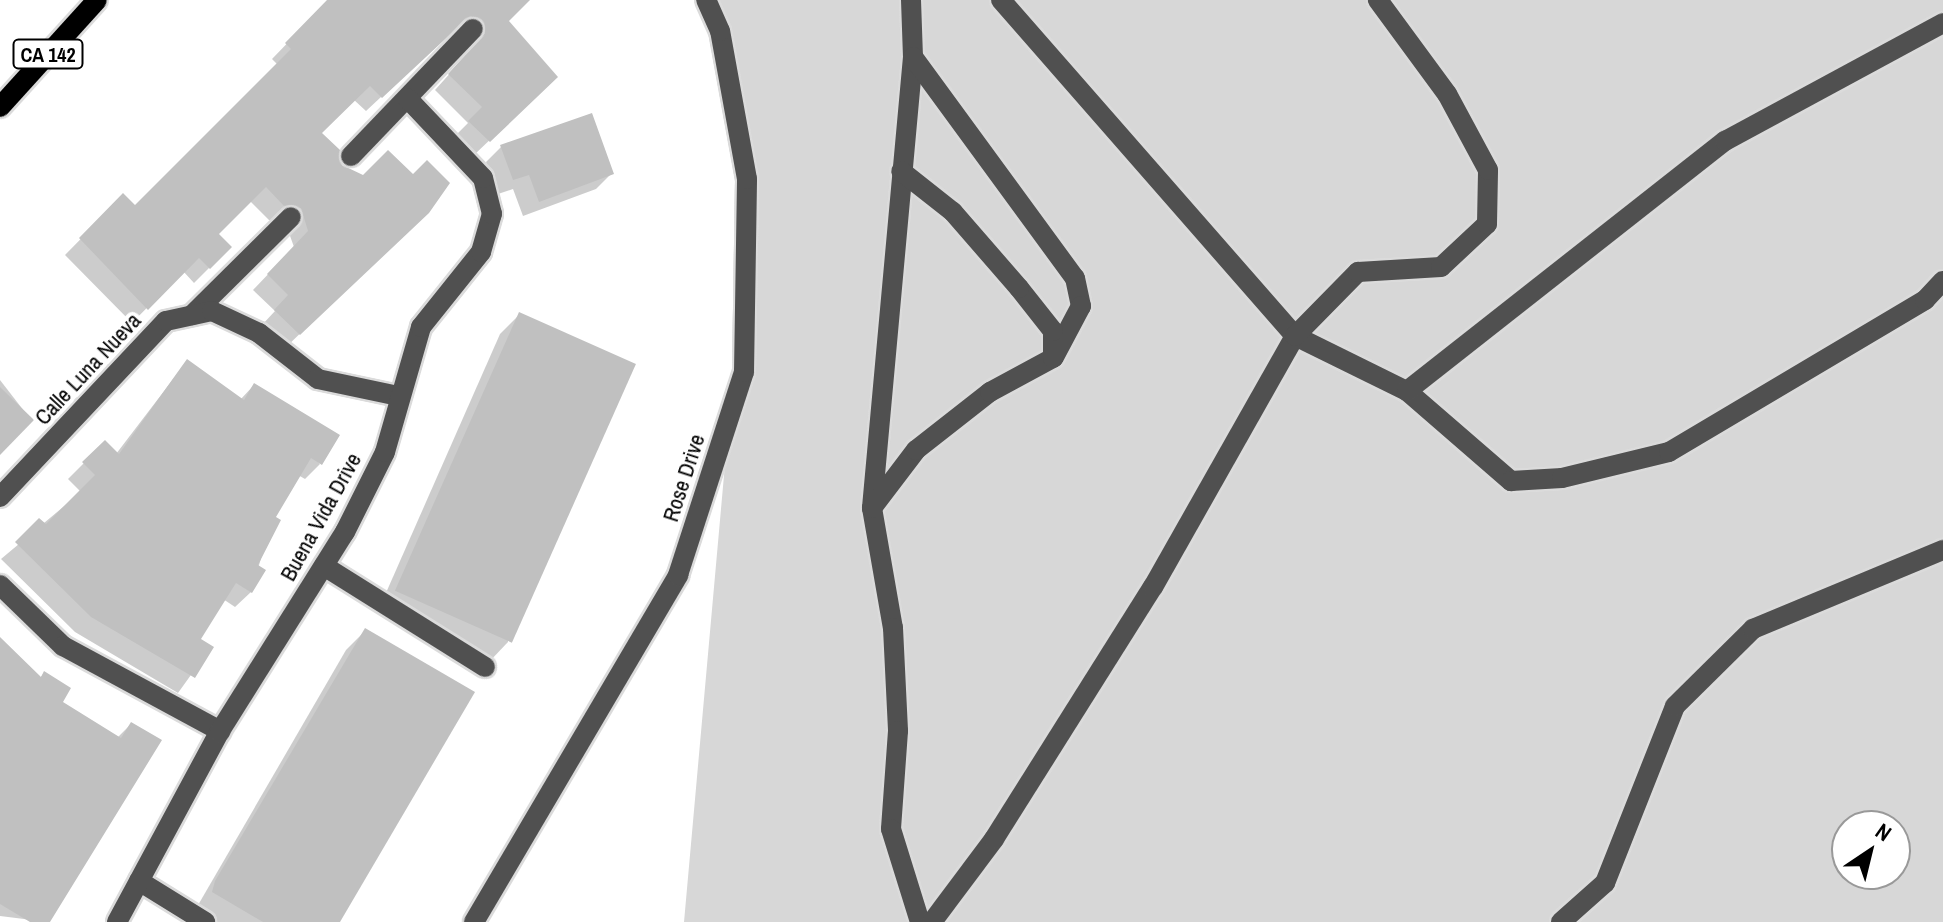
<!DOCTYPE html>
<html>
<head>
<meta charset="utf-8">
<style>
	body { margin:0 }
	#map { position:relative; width:1943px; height:922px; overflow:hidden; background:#fff; font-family:"Archivo Narrow",sans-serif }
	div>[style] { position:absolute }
	.green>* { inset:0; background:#d7d7d7 }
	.shadow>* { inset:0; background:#0003 }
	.building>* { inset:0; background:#c0c0c0; transform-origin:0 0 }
	.roads { filter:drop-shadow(2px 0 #dbdbdb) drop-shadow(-2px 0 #dbdbdb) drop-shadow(0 2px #dbdbdb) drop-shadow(0 -2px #dbdbdb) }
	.minor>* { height:20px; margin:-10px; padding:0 10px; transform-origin:10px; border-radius:10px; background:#505050 }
	.major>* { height:20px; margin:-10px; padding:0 10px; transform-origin:10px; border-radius:10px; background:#000 }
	span { translate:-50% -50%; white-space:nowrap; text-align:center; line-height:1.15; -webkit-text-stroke:8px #fff; paint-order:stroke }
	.shield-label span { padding:2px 6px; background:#fff; border:2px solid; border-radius:6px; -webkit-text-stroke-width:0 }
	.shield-label { font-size:20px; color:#000; font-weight:700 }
	.street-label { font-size:22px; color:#000 }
	.north { position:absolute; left:1831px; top:810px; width:80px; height:80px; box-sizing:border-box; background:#fff; border:2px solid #999; border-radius:50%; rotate:35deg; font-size:22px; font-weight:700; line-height:32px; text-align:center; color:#000 }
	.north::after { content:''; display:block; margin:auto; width:28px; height:36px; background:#000; clip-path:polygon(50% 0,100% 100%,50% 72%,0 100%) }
</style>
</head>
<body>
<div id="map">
	<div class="green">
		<div style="clip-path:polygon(evenodd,706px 0,1943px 0,1943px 922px,684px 922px,745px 241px,706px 0,1847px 826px,1895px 826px,1895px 874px,1847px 874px,1847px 826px)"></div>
	</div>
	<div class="shadow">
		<div style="clip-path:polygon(329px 0,507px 0,507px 21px,540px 92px,474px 155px,454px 137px,468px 123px,435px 90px,471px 50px,468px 35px,453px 30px,366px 111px,353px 99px,320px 133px,340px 166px,411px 227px,284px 349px,261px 326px,275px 311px,253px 290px,294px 247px,285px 222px,269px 220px,250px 201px,217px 234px,230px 247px,194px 283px,183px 271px,132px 323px,65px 255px,123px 196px,135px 207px,278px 65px,272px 59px)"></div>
		<div style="clip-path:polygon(501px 147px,612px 173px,596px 189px,523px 216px,513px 189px,498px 194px,486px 162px)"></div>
		<div style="clip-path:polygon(520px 314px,508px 642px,489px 662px,378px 611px,500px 334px)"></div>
		<div style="clip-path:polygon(187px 361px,240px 400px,254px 385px,320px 464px,305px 479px,298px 475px,273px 518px,251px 592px,235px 607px,223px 599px,198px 640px,211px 647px,178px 693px,75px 632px,1px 559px,81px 492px,68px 479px,105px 442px,116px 454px)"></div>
		<div style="clip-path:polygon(0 380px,31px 420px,0 452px)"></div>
		<div style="clip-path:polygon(366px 630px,338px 922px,211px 922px,194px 912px,346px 650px)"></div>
		<div style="clip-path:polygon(0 640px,40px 678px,44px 673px,60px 702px,117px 738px,131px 724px,48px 922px,0 916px)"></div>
	</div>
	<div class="building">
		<div style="clip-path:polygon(327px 0,530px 0,509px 21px,558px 77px,490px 142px,468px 121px,482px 107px,448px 74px,485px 33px,482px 20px,470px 16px,382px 98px,370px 86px,322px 133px,340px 150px,342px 165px,363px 175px,388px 150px,413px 174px,427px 160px,450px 183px,429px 213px,300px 335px,274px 310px,288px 295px,267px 274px,308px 231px,301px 208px,284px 206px,266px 187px,219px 234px,232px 247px,210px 269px,199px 258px,148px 310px,79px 238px,123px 193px,135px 205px,291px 49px,285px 43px)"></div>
		<div style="clip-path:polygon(592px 113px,614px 174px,539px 202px,529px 175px,513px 180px,500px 145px)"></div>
		<div style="left:519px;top:312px;width:128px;height:305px;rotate:24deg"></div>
		<div style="clip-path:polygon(187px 359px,244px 400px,254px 383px,340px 435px,322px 465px,311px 458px,276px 517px,281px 520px,258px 565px,266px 570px,252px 593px,236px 583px,201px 639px,214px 647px,195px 678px,91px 617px,15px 542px,39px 518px,46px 524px,95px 475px,82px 462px,105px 440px,119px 454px)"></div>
		<div style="clip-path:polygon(0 387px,34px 420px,0 455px)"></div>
		<div style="clip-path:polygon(365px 628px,475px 692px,340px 922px,263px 922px,212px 892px,215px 881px)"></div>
		<div style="clip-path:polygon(0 637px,41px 677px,44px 671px,71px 688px,63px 702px,121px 738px,131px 722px,162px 740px,50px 922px,30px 922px,0 904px)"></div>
	</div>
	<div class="roads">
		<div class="minor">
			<div style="left:911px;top:0;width:57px;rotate:88deg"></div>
			<div style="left:913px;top:57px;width:453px;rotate:95.2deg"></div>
			<div style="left:872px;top:508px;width:122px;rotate:80.1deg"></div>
			<div style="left:893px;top:628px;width:103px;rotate:87.2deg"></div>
			<div style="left:898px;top:731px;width:98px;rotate:94.1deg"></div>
			<div style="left:891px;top:829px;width:97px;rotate:72.7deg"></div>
			<div style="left:1001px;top:0;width:446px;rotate:48.8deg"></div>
			<div style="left:1295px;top:336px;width:125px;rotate:26.2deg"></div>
			<div style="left:1407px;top:391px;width:138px;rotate:40.9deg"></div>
			<div style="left:1511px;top:481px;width:51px;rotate:-3.4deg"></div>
			<div style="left:1562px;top:478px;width:110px;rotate:-13.7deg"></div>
			<div style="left:1669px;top:452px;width:298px;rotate:-30.7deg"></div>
			<div style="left:1925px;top:300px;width:26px;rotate:-47deg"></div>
			<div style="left:913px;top:57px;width:274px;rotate:53.8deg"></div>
			<div style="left:1075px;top:278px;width:29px;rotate:78deg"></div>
			<div style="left:1081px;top:306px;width:58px;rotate:117.9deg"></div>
			<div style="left:351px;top:156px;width:176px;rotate:-46.2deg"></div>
			<div style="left:192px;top:315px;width:139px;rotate:-44.7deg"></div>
			<div style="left:1407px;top:391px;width:405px;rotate:-38.2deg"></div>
			<div style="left:1725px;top:141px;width:248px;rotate:-28.4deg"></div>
			<div style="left:0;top:497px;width:242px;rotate:-46.7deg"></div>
			<div style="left:166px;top:321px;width:47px;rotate:-12.3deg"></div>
			<div style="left:212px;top:311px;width:52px;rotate:25.1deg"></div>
			<div style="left:259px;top:333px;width:75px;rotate:37.9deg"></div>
			<div style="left:318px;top:379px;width:83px;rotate:11.9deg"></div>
			<div style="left:872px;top:508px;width:73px;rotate:-52.8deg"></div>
			<div style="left:916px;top:450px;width:94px;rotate:-38.1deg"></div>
			<div style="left:990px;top:392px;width:72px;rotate:-28.4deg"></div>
			<div style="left:1053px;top:358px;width:27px;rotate:-90deg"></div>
			<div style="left:1053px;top:331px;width:55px;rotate:-128.3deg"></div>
			<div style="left:1019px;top:288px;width:101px;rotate:-131deg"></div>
			<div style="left:953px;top:212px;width:66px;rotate:-141.7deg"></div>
			<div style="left:324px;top:566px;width:190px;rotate:32.1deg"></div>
			<div style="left:0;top:585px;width:88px;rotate:44.1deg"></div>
			<div style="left:63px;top:646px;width:179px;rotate:28.4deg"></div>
			<div style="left:139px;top:881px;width:78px;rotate:31.8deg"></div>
			<div style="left:117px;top:922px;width:217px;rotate:-61.7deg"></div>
			<div style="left:220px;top:731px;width:235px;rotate:-57.9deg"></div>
			<div style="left:345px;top:532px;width:89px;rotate:-63.4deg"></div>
			<div style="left:385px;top:452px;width:130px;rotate:-73.9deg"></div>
			<div style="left:421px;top:327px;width:96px;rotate:-51.3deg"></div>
			<div style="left:481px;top:252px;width:40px;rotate:-74deg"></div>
			<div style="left:492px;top:214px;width:37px;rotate:-104deg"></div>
			<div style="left:483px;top:178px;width:110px;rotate:-133.5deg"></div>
			<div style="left:474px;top:922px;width:403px;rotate:-59.5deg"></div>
			<div style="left:678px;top:575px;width:213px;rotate:-72deg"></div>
			<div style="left:744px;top:372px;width:193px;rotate:-89.1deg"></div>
			<div style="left:747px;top:179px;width:150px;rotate:-100.3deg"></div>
			<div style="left:720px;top:31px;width:34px;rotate:-114deg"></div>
			<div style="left:932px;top:922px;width:104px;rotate:-53.2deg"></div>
			<div style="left:994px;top:839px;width:298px;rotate:-57.8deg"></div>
			<div style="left:1153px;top:587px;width:288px;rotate:-60.5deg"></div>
			<div style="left:1295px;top:336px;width:90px;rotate:-45.5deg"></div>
			<div style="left:1358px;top:272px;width:83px;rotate:-3.4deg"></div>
			<div style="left:1441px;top:267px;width:63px;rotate:-43.1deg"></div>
			<div style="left:1487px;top:224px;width:54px;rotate:-88.9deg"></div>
			<div style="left:1488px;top:170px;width:86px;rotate:-118.3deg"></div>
			<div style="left:1447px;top:94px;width:117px;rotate:-126.3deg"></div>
			<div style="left:1561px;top:922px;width:59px;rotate:-41.6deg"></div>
			<div style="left:1605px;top:883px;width:190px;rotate:-68.4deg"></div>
			<div style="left:1675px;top:706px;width:110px;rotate:-44.6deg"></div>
			<div style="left:1753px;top:629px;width:206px;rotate:-22.6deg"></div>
		</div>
		<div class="major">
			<div style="left:0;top:107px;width:144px;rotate:-47.8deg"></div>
		</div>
	</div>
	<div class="shield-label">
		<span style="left:48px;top:54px">CA 142</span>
	</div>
	<div class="street-label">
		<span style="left:88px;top:369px;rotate:-47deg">Calle Luna Nueva</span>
		<span style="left:684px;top:478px;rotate:-72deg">Rose Drive</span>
		<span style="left:321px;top:517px;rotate:-61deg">Buena Vida Drive</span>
	</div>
	<div class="north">N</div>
</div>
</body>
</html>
